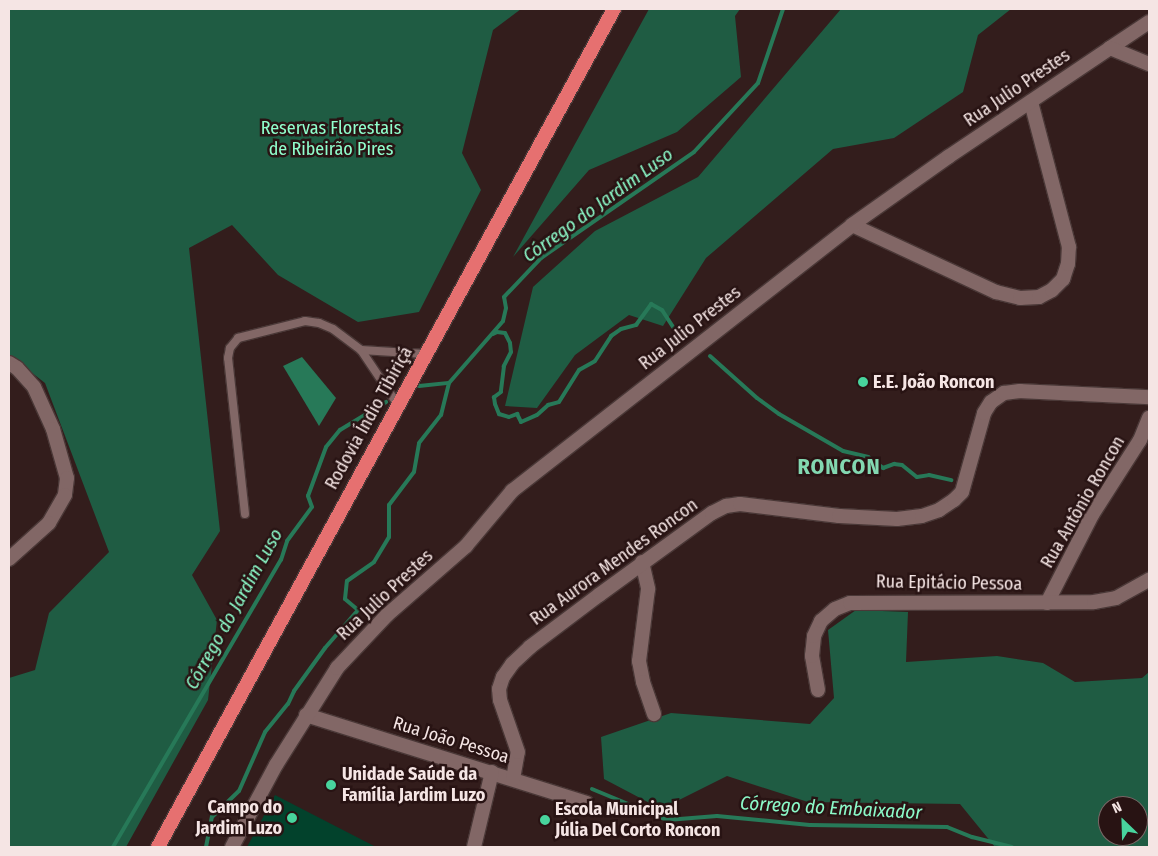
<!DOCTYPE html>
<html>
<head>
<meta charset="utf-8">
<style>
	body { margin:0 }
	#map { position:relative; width:1158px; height:856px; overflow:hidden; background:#331d1c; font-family:"Fira Sans Condensed",sans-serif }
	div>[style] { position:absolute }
	.green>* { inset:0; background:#02422c }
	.forest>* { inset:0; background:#1f5c43 }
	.water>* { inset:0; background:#277958 }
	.stream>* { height:4px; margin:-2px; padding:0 2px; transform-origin:2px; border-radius:2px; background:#277958 }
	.roads { filter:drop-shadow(1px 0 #4a3837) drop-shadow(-1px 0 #4a3837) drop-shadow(0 1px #4a3837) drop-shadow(0 -1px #4a3837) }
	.service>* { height:8px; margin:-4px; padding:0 4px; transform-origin:4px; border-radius:4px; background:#826766 }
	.minor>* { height:14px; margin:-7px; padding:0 7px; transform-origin:7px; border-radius:7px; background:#826766 }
	.trunk>* { height:14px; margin:-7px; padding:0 7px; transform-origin:7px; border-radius:7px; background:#e67070 }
	.dots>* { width:14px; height:14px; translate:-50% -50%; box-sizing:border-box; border:2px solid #281313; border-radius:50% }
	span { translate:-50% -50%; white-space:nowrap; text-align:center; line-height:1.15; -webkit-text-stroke:5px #281313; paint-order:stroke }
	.street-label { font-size:18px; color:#f5e5e4 }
	.park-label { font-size:18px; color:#90ffcd }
	.poi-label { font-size:18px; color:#f5e5e4; font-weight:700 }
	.left { translate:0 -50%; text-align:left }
	.right { translate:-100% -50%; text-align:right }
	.water-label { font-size:19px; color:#8cfac9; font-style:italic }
	.district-label { font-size:22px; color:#83d8b1; font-weight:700; letter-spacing:1px }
	.frame { position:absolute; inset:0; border:10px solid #f5e5e4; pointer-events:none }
	.north { position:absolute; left:1098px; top:796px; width:50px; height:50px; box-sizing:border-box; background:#281313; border:1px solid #7a6767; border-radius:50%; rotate:336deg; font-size:14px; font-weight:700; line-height:20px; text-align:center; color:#f5e5e4 }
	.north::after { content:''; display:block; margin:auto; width:18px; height:22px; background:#48d49d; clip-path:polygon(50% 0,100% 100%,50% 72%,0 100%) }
</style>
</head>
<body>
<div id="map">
	<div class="green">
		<div style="clip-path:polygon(275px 795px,376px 847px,247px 847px)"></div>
	</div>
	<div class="forest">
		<div style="clip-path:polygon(9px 9px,521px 9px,493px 30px,462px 153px,481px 190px,419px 312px,358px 322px,278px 275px,232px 225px,189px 248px,220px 531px,192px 575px,217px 620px,208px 700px,126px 847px,9px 847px,9px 678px,35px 670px,49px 613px,109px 552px,45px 383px,9px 355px)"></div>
		<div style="clip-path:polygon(649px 9px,740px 9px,735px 16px,741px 77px,677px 132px,589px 170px,513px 257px)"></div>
		<div style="clip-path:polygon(841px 9px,1011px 9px,978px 35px,963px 92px,894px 138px,833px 149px,706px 258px,663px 326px,629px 315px,575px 355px,537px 408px,505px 406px,533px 287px,595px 231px,698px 177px)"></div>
		<div style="clip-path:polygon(evenodd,856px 610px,908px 612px,906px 662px,997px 656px,1043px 663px,1075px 682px,1142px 678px,1149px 672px,1149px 847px,995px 847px,960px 804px,808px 802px,727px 776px,661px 809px,604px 779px,601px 737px,671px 713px,810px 724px,834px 698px,828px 630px,856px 610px,1108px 806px,1138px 806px,1138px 836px,1108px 836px,1108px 806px)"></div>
	</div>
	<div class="water">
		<div style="clip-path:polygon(302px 357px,336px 398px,319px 426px,283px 366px)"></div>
	</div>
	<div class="stream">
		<div style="left:493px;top:334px;width:4px;rotate:-27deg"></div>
		<div style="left:497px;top:332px;width:8px;rotate:7deg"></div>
		<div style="left:505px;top:333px;width:11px;rotate:63deg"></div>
		<div style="left:510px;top:343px;width:9px;rotate:84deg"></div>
		<div style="left:511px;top:352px;width:16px;rotate:117deg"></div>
		<div style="left:504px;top:366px;width:26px;rotate:97deg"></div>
		<div style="left:501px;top:392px;width:9px;rotate:144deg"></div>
		<div style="left:494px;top:397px;width:7px;rotate:82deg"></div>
		<div style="left:495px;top:404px;width:11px;rotate:68deg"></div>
		<div style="left:499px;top:414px;width:10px;rotate:17deg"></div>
		<div style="left:509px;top:417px;width:9px;rotate:-21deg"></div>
		<div style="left:517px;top:414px;width:9px;rotate:63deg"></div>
		<div style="left:521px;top:422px;width:17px;rotate:-24deg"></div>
		<div style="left:537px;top:415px;width:15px;rotate:-42deg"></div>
		<div style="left:548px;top:405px;width:11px;rotate:-15deg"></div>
		<div style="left:559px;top:402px;width:38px;rotate:-58deg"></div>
		<div style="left:579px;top:370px;width:18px;rotate:-29deg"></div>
		<div style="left:595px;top:361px;width:30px;rotate:-57deg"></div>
		<div style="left:611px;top:336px;width:12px;rotate:-35deg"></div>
		<div style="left:621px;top:329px;width:16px;rotate:-15deg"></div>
		<div style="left:636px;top:325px;width:26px;rotate:-54deg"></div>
		<div style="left:651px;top:304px;width:13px;rotate:29deg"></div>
		<div style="left:662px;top:310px;width:30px;rotate:57deg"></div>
		<div style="left:710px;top:356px;width:63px;rotate:41.8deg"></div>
		<div style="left:757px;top:398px;width:27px;rotate:36deg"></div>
		<div style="left:779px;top:414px;width:74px;rotate:30deg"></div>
		<div style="left:843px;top:451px;width:26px;rotate:13deg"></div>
		<div style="left:868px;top:457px;width:19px;rotate:36deg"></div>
		<div style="left:883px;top:468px;width:12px;rotate:-20deg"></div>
		<div style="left:894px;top:464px;width:8px;rotate:7deg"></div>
		<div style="left:902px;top:465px;width:19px;rotate:39deg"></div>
		<div style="left:917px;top:477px;width:12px;rotate:-9deg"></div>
		<div style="left:929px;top:475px;width:23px;rotate:13deg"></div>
		<div style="left:419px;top:386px;width:30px;rotate:-6deg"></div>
		<div style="left:592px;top:789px;width:81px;rotate:22.5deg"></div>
		<div style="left:667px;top:820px;width:50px;rotate:-4.6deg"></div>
		<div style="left:717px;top:816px;width:93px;rotate:5.5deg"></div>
		<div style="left:810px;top:825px;width:137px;rotate:0.8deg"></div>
		<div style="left:947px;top:827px;width:27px;rotate:22deg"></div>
		<div style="left:972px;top:837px;width:41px;rotate:14deg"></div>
		<div style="left:113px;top:847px;width:333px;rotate:-59.7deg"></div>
		<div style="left:281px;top:560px;width:20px;rotate:-72deg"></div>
		<div style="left:287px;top:541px;width:42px;rotate:-53.7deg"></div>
		<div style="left:312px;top:507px;width:12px;rotate:-110deg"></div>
		<div style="left:308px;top:496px;width:52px;rotate:-69.8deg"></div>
		<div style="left:326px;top:447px;width:22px;rotate:-51deg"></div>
		<div style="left:340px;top:430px;width:54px;rotate:-31.3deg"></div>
		<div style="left:206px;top:847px;width:31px;rotate:-79deg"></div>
		<div style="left:212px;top:817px;width:37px;rotate:-44deg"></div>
		<div style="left:239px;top:791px;width:64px;rotate:-66.2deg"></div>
		<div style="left:265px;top:732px;width:36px;rotate:-51deg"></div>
		<div style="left:288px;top:704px;width:14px;rotate:-65deg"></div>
		<div style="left:294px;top:691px;width:53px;rotate:-54.2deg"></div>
		<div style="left:325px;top:648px;width:50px;rotate:-49deg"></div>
		<div style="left:358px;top:610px;width:17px;rotate:-140deg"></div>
		<div style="left:345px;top:599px;width:18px;rotate:-84deg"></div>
		<div style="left:347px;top:581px;width:33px;rotate:-35deg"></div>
		<div style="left:374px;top:562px;width:29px;rotate:-59deg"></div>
		<div style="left:389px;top:537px;width:32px;rotate:-90deg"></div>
		<div style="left:389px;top:505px;width:41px;rotate:-52.9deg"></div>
		<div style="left:414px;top:472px;width:29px;rotate:-80deg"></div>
		<div style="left:419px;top:443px;width:36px;rotate:-52deg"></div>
		<div style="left:441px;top:415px;width:33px;rotate:-76deg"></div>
		<div style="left:449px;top:383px;width:82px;rotate:-48.9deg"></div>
		<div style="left:503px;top:321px;width:13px;rotate:-77deg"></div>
		<div style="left:506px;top:308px;width:11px;rotate:-100deg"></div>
		<div style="left:504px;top:297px;width:54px;rotate:-46.5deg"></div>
		<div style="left:541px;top:258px;width:186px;rotate:-34.7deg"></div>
		<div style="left:694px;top:152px;width:94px;rotate:-47.2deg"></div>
		<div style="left:758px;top:83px;width:78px;rotate:-71.3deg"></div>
	</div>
	<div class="roads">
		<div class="service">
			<div style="left:361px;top:350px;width:65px;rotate:3.5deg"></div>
			<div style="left:245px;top:514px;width:157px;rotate:-96.2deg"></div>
			<div style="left:228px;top:358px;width:10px;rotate:-79deg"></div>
			<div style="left:230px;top:348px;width:13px;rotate:-51deg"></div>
			<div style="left:238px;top:338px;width:69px;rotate:-14.2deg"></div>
			<div style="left:305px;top:321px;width:14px;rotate:8deg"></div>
			<div style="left:319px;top:323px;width:15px;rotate:23deg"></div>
			<div style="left:333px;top:329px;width:35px;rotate:37deg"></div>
			<div style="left:361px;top:350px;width:66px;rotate:56.1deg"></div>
		</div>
		<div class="minor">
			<div style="left:1110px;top:48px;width:47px;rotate:-33.7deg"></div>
			<div style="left:852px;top:225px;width:159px;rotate:25deg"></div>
			<div style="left:996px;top:292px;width:25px;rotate:14deg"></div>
			<div style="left:1020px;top:298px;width:19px;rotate:-3deg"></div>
			<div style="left:1039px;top:297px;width:15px;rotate:-28deg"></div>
			<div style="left:1052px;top:290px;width:16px;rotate:-45deg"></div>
			<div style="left:1063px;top:279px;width:16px;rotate:-72deg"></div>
			<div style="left:1068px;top:264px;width:17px;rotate:-87deg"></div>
			<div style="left:1069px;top:247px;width:150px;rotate:-104.7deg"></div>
			<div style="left:9px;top:363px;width:9px;rotate:32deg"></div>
			<div style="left:17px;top:368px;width:25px;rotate:48deg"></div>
			<div style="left:34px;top:387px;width:46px;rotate:65.7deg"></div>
			<div style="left:53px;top:429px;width:51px;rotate:74.1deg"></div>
			<div style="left:67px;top:478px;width:17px;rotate:97deg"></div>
			<div style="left:65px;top:495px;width:32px;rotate:120deg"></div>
			<div style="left:49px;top:523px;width:54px;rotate:138deg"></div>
			<div style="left:642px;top:562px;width:28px;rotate:77deg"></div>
			<div style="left:648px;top:589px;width:73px;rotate:97.1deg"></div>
			<div style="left:639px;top:661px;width:21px;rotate:79deg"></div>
			<div style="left:643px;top:682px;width:34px;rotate:71deg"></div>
			<div style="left:1047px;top:603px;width:99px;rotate:-62.9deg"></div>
			<div style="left:1092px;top:515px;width:89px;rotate:-57.4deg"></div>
			<div style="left:1140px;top:440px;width:24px;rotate:-68deg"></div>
			<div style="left:818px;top:690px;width:35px;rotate:-100deg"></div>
			<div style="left:812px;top:656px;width:20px;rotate:-84deg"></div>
			<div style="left:814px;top:636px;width:17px;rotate:-65deg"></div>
			<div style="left:821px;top:621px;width:18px;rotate:-41deg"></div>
			<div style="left:835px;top:609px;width:16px;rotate:-22deg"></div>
			<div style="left:850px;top:603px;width:244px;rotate:-0.2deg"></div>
			<div style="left:1094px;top:602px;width:22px;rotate:-10deg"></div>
			<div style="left:1116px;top:598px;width:38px;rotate:-29deg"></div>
			<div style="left:306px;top:715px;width:294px;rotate:17.4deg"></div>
			<div style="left:513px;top:779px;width:27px;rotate:-80deg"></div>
			<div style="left:518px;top:752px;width:55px;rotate:-109.1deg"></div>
			<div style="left:500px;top:700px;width:11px;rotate:-95deg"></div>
			<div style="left:499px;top:689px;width:13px;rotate:-72deg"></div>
			<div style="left:503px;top:677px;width:16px;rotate:-55deg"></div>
			<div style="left:512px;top:664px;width:25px;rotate:-43deg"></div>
			<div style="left:530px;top:647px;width:86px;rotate:-37deg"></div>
			<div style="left:599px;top:595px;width:140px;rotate:-36deg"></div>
			<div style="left:712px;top:513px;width:16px;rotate:-27deg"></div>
			<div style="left:726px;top:506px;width:14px;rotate:-8deg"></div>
			<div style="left:740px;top:504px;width:100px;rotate:6.9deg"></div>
			<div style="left:839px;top:516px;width:58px;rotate:3deg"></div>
			<div style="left:897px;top:519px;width:25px;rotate:-7deg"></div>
			<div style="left:922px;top:516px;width:18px;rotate:-19deg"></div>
			<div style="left:939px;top:510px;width:18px;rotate:-34deg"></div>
			<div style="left:954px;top:500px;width:11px;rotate:-45deg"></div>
			<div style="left:962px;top:492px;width:82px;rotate:-74.4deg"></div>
			<div style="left:984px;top:413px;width:13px;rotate:-58deg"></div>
			<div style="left:991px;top:402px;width:16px;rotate:-35deg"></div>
			<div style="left:1004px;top:393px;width:16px;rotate:-7deg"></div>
			<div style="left:1020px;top:391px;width:129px;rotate:2.7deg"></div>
			<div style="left:232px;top:847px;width:93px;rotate:-61.8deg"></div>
			<div style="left:276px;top:765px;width:115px;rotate:-57.8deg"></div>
			<div style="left:337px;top:668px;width:73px;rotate:-46.7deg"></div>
			<div style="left:387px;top:615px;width:105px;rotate:-41.1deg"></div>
			<div style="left:466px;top:546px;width:72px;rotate:-50.1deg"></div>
			<div style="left:512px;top:491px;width:432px;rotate:-38deg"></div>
			<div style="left:852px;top:225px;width:118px;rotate:-35.3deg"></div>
			<div style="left:948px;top:157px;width:195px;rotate:-33.9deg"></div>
			<div style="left:1110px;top:48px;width:42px;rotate:22.3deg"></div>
			<div style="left:474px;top:847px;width:77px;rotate:-76.5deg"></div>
		</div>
		<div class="trunk">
			<div style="left:158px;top:847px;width:954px;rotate:-61.45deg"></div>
		</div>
	</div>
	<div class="dots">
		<div style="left:863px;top:382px;background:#48d49d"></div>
		<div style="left:331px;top:785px;background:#48d49d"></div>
		<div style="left:292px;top:818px;background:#48d49d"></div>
		<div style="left:545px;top:820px;background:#48d49d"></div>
	</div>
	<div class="street-label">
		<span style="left:1017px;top:88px;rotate:-34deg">Rua Julio Prestes</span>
		<span style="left:690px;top:328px;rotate:-38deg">Rua Julio Prestes</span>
		<span style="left:369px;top:418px;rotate:-61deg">Rodovia Índio Tibiriçá</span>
		<span style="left:1083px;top:502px;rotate:-60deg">Rua Antônio Roncon</span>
		<span style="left:614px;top:562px;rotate:-36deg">Rua Aurora Mendes Roncon</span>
		<span style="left:949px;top:583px;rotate:1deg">Rua Epitácio Pessoa</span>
		<span style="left:385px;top:595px;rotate:-43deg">Rua Julio Prestes</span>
		<span style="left:451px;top:740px;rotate:17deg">Rua João Pessoa</span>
	</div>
	<div class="park-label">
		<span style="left:331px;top:139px">Reservas Florestais<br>de Ribeirão Pires</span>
	</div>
	<div class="poi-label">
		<span class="left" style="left:873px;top:382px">E.E. João Roncon</span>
		<span class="left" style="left:342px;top:785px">Unidade Saúde da<br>Família Jardim Luzo</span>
		<span class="right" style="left:282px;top:818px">Campo do<br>Jardim Luzo</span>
		<span class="left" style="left:555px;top:820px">Escola Municipal<br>Júlia Del Corto Roncon</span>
	</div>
	<div class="water-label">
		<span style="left:598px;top:205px;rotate:-36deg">Córrego do Jardim Luso</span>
		<span style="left:234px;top:609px;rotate:-61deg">Córrego do Jardim Luso</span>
		<span style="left:831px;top:808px;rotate:3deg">Córrego do Embaixador</span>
	</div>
	<div class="district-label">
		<span style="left:839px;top:467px">RONCON</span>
	</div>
	<div class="frame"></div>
	<div class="north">N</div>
</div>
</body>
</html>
